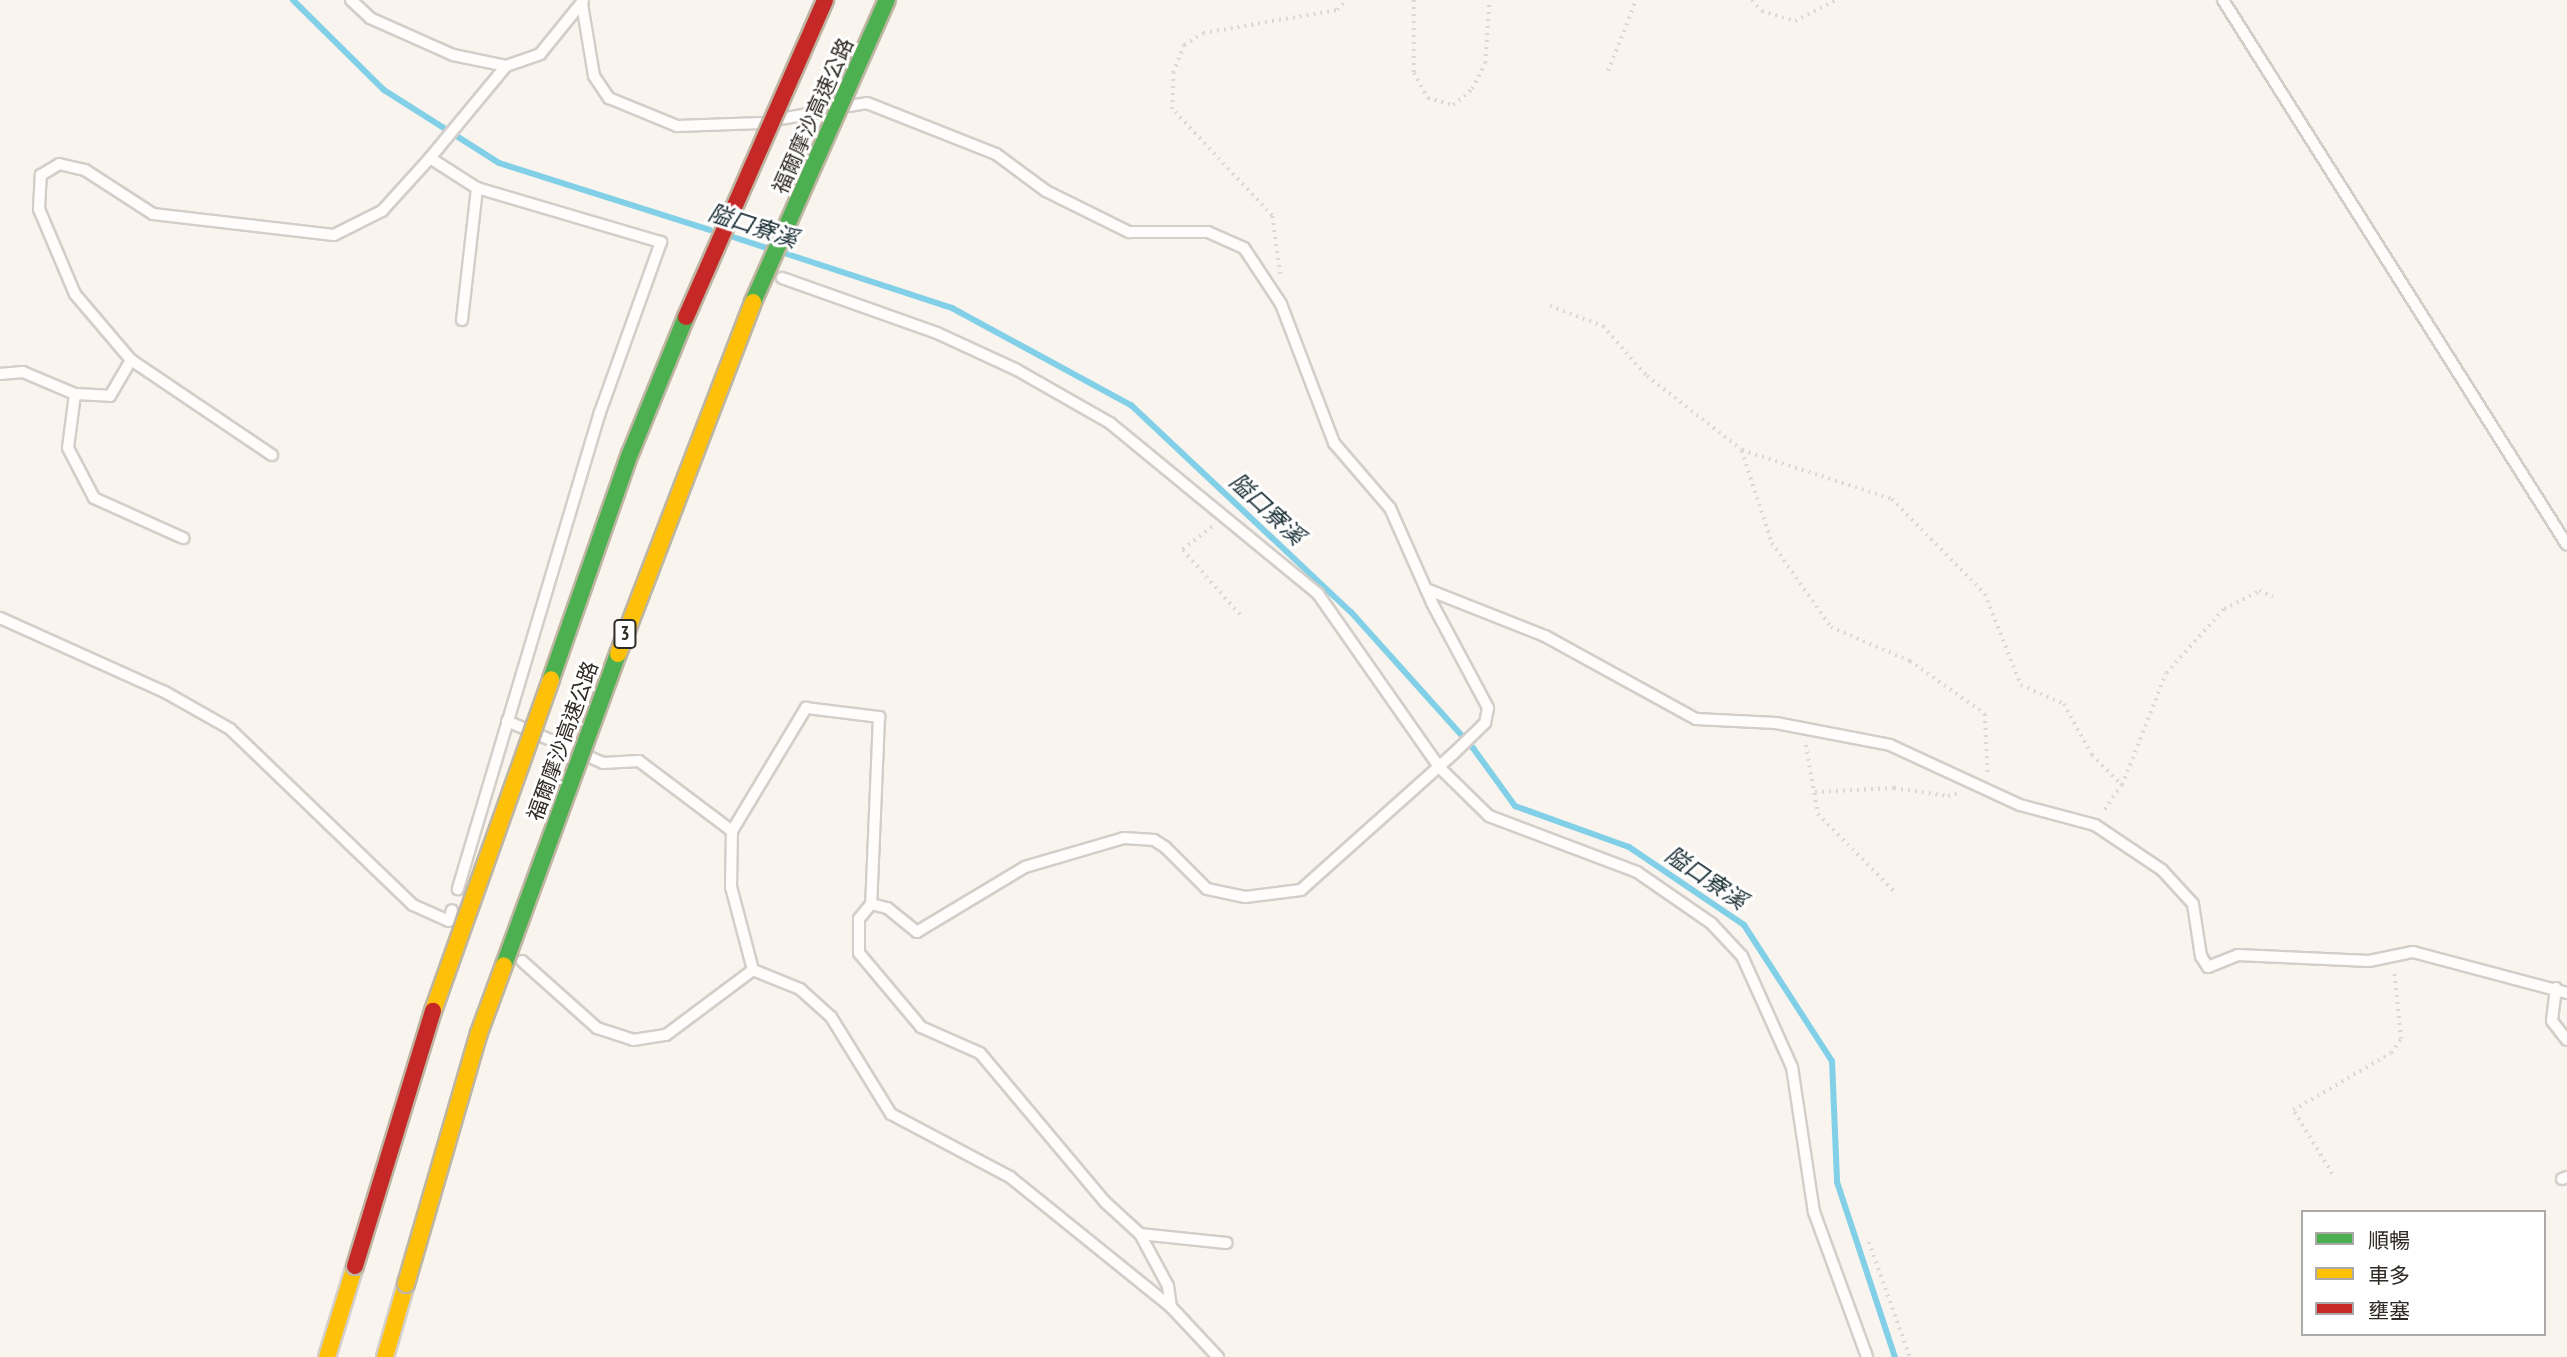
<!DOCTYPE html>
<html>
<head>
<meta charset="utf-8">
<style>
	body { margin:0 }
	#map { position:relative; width:2567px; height:1357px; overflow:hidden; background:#f9f4ee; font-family:"PT Sans Narrow","Noto Sans TC",sans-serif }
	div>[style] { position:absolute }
	.stream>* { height:6px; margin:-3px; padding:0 3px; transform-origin:3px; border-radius:3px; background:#81d0e8 }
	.path>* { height:3.5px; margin-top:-1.75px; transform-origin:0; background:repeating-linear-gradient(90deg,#dad9d7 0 2px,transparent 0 7px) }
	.roads { filter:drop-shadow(2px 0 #d3cec9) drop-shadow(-2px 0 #d3cec9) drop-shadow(0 2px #d3cec9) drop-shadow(0 -2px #d3cec9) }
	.lane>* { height:10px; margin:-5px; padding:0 5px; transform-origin:5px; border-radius:5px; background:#fefdfc }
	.slow>* { height:16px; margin:-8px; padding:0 8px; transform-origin:8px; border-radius:8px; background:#ffc107 }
	.bridges { filter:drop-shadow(2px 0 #beb5a2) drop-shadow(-2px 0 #beb5a2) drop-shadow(0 2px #beb5a2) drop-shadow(0 -2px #beb5a2) }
	.fast-bridge>* { height:16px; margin:-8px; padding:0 8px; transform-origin:8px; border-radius:8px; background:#4caf50 }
	.slow-bridge>* { height:16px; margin:-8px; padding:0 8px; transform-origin:8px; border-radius:8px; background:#ffc107 }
	.jam-bridge>* { height:16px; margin:-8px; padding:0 8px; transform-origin:8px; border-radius:8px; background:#c62828 }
	span { translate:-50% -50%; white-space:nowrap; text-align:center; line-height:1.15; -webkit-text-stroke:6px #fff; paint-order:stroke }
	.shield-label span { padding:2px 5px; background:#fff; border:2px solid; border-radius:5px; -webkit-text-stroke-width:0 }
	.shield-label { font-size:19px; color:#2f2b26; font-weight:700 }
	.street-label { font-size:21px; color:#2f2b26 }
	.water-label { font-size:23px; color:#1b2f36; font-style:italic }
	.legend { position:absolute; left:2301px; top:1210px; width:245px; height:126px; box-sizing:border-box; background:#fff; border:2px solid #acaaa8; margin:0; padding:9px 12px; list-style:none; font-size:21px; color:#2f2b26 }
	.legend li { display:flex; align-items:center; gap:14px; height:35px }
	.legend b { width:35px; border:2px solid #acaaa8 }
</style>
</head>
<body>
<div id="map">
	<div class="stream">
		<div style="left:293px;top:0;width:128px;rotate:44.7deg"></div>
		<div style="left:384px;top:90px;width:136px;rotate:32.4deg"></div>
		<div style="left:499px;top:163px;width:221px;rotate:17.6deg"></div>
		<div style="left:730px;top:236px;width:39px;rotate:18deg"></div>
		<div style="left:787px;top:254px;width:174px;rotate:18.1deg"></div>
		<div style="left:952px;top:308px;width:204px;rotate:28.5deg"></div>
		<div style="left:1131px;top:405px;width:302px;rotate:43.3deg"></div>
		<div style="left:1351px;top:612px;width:183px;rotate:48.1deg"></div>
		<div style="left:1473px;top:748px;width:72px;rotate:54.1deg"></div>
		<div style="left:1515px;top:806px;width:121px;rotate:19.8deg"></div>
		<div style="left:1629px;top:847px;width:139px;rotate:34.1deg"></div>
		<div style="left:1744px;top:925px;width:162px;rotate:57.1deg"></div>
		<div style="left:1832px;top:1061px;width:121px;rotate:87.6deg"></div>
		<div style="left:1837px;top:1182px;width:184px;rotate:71.7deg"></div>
	</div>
	<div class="path">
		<div style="left:1414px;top:0;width:73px;rotate:90deg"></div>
		<div style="left:1414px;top:73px;width:29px;rotate:61deg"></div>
		<div style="left:1428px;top:98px;width:26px;rotate:16deg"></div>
		<div style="left:1453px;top:105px;width:25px;rotate:-40deg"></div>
		<div style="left:1472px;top:89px;width:29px;rotate:-63deg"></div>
		<div style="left:1485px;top:63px;width:58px;rotate:-86.1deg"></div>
		<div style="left:1752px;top:0;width:15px;rotate:48deg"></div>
		<div style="left:1762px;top:11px;width:34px;rotate:17deg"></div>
		<div style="left:1795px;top:21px;width:46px;rotate:-27.1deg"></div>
		<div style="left:1608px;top:71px;width:76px;rotate:-68.5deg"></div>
		<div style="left:1280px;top:274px;width:59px;rotate:-97.9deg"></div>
		<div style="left:1272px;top:216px;width:146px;rotate:-133.1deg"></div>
		<div style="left:1172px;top:109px;width:36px;rotate:-88deg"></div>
		<div style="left:1173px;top:73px;width:30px;rotate:-69deg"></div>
		<div style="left:1184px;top:45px;width:22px;rotate:-32deg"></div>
		<div style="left:1203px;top:33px;width:136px;rotate:-9.7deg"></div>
		<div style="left:1337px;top:10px;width:13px;rotate:-48deg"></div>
		<div style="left:1550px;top:306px;width:57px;rotate:20.7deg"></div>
		<div style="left:1603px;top:326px;width:67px;rotate:48.7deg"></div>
		<div style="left:1647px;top:376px;width:120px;rotate:37.9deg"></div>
		<div style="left:1742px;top:450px;width:158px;rotate:18.1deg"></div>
		<div style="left:1892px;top:499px;width:133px;rotate:45.6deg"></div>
		<div style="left:1985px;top:594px;width:98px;rotate:68.4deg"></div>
		<div style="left:2021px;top:685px;width:47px;rotate:23.8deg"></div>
		<div style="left:2064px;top:704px;width:58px;rotate:61.2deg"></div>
		<div style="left:2092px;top:755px;width:42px;rotate:45deg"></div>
		<div style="left:2122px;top:785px;width:35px;rotate:125deg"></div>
		<div style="left:1742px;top:451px;width:97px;rotate:71.9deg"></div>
		<div style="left:1772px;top:543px;width:103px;rotate:54.9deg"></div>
		<div style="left:1831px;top:627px;width:86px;rotate:23.3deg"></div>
		<div style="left:1910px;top:661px;width:92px;rotate:35.2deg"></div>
		<div style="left:1985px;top:714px;width:62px;rotate:87.2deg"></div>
		<div style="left:1212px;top:527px;width:37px;rotate:142deg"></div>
		<div style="left:1183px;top:550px;width:89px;rotate:48.6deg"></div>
		<div style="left:1806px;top:745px;width:70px;rotate:80.1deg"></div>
		<div style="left:1818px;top:814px;width:110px;rotate:45.4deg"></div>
		<div style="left:2122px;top:785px;width:120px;rotate:-68.6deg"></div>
		<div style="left:2166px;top:673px;width:86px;rotate:-47.8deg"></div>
		<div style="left:2224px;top:609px;width:39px;rotate:-27deg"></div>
		<div style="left:2259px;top:591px;width:15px;rotate:20deg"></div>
		<div style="left:1815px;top:792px;width:79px;rotate:-2.9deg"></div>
		<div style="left:1894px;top:788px;width:55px;rotate:8.4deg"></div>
		<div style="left:1948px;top:796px;width:11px;rotate:-15deg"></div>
		<div style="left:2332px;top:1174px;width:75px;rotate:-121.4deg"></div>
		<div style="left:2293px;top:1110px;width:113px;rotate:-30.2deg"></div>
		<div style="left:2391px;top:1053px;width:17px;rotate:-54deg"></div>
		<div style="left:2401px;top:1039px;width:68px;rotate:-95.9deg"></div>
		<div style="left:1869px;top:1242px;width:122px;rotate:70.4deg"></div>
	</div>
	<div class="roads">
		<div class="lane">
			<div style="left:351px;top:0;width:26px;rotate:43deg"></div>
			<div style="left:370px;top:18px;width:91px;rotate:24deg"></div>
			<div style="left:453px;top:55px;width:54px;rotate:11.7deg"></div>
			<div style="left:506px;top:66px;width:36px;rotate:-19deg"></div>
			<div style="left:540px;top:54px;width:68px;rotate:-50.9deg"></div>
			<div style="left:2223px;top:0;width:644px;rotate:57.74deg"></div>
			<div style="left:582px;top:4px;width:73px;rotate:80.5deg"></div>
			<div style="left:594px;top:76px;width:27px;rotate:56deg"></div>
			<div style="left:609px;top:98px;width:74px;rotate:22.4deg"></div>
			<div style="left:677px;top:126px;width:85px;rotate:-2deg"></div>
			<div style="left:849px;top:106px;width:18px;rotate:-9deg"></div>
			<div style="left:867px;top:103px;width:139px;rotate:21.6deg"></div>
			<div style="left:996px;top:154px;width:62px;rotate:36.5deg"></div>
			<div style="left:1046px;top:191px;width:93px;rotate:26.3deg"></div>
			<div style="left:1129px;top:232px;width:79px"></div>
			<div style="left:1208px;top:232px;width:39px;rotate:24deg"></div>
			<div style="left:1244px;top:248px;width:67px;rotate:56.5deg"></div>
			<div style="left:1281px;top:304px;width:149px;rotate:69.1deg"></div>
			<div style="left:1334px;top:443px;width:86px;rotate:49.3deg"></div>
			<div style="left:1390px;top:508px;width:104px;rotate:66.1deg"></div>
			<div style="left:1432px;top:603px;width:119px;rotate:61.9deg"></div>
			<div style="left:1488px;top:708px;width:15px;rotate:101deg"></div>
			<div style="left:1485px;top:723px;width:45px;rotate:135.9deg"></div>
			<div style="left:1453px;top:754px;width:204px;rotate:138.2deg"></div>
			<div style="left:1301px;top:890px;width:56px;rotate:172.9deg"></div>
			<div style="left:1245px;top:897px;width:39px;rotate:-168deg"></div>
			<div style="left:1207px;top:889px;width:59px;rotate:-135deg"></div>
			<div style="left:1165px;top:847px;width:13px;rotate:-148deg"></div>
			<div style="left:1154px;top:840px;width:30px;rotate:-176deg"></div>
			<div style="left:1124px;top:838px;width:103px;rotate:163.7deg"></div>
			<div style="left:1025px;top:867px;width:126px;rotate:149deg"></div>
			<div style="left:917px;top:932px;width:38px;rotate:-141deg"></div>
			<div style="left:887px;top:908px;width:16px;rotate:-166deg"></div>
			<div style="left:871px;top:904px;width:19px;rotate:129deg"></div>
			<div style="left:859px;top:919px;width:34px;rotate:90deg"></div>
			<div style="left:859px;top:953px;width:97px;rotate:50deg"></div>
			<div style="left:921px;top:1027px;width:64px;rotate:23.8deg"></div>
			<div style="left:980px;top:1053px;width:194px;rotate:50deg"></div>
			<div style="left:1105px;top:1202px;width:47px;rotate:42.4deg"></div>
			<div style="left:1140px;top:1234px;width:59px;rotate:61.7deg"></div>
			<div style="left:1168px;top:1286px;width:21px;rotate:82deg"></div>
			<div style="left:780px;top:119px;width:52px;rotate:-10deg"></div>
			<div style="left:430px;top:158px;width:119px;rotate:-50.4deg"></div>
			<div style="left:782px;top:278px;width:164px;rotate:19.5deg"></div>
			<div style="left:937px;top:333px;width:88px;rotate:24.8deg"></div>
			<div style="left:1017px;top:370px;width:107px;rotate:29.7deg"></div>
			<div style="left:1110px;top:423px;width:269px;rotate:39.4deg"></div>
			<div style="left:1318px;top:594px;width:211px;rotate:55deg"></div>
			<div style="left:1439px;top:767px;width:70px;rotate:44.4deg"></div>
			<div style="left:1489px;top:816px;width:158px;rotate:20.7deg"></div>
			<div style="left:1637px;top:872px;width:90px;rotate:34.6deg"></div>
			<div style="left:1711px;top:923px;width:45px;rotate:46.8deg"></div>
			<div style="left:1742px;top:956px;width:122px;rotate:65.8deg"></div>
			<div style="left:1792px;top:1067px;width:147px;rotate:81.4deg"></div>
			<div style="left:1814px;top:1212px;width:154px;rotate:69.9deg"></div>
			<div style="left:462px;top:320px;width:133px;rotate:-83.5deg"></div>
			<div style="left:131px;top:360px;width:170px;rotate:34deg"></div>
			<div style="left:0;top:374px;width:23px;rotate:-5deg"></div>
			<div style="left:23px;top:372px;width:56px;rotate:22.9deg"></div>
			<div style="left:75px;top:394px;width:35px;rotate:3deg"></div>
			<div style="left:110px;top:396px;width:42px;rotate:-59.7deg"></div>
			<div style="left:131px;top:360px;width:87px;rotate:-130.3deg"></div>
			<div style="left:75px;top:294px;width:92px;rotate:-113deg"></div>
			<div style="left:39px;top:209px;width:34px;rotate:-87deg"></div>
			<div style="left:41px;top:175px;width:21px;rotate:-31deg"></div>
			<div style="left:59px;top:164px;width:27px;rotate:13deg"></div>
			<div style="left:85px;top:170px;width:81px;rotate:32.9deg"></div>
			<div style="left:153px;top:214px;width:182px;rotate:6.6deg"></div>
			<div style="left:334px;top:235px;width:54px;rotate:-26.6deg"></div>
			<div style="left:382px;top:211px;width:72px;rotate:-47.8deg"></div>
			<div style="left:430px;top:158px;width:56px;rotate:32.6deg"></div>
			<div style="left:477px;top:188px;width:192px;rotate:16.4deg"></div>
			<div style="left:661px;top:242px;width:181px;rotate:109.7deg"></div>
			<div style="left:600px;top:412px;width:498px;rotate:106.6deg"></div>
			<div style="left:75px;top:394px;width:54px;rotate:97.4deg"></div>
			<div style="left:68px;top:448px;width:56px;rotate:62.5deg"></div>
			<div style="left:94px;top:498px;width:98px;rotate:24.2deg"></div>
			<div style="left:1426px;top:589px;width:128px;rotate:21.6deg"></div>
			<div style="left:1545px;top:636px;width:172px;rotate:28.8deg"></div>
			<div style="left:1696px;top:719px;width:80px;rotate:2.9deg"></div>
			<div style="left:1776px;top:723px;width:116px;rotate:10.9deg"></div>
			<div style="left:1890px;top:745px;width:143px;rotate:24.8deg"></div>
			<div style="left:2020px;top:805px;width:78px;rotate:14.9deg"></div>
			<div style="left:2095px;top:825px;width:81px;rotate:33.9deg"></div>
			<div style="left:2162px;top:870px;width:46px;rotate:47.6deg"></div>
			<div style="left:2193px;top:904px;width:53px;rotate:81.3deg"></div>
			<div style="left:2201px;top:956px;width:13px;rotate:58deg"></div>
			<div style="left:2208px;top:967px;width:32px;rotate:-22deg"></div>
			<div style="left:2238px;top:955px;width:131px;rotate:2.6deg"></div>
			<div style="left:2369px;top:961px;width:45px;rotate:-11.6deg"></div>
			<div style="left:2413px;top:952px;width:159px;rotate:14.9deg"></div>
			<div style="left:0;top:618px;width:181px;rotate:24.2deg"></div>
			<div style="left:165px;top:692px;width:75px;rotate:29.6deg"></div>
			<div style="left:230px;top:729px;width:254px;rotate:43.9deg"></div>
			<div style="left:413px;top:905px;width:39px;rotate:24deg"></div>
			<div style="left:449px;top:921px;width:11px;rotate:-75deg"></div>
			<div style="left:507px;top:721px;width:105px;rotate:23.6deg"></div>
			<div style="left:603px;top:763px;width:36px;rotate:-3deg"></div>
			<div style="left:639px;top:761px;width:116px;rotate:37deg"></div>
			<div style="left:522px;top:961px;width:101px;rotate:41.8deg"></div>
			<div style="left:597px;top:1028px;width:38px;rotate:18deg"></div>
			<div style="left:633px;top:1040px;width:33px;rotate:-9deg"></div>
			<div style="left:666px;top:1035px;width:109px;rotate:-36.8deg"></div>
			<div style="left:753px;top:970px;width:51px;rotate:22deg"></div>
			<div style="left:800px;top:989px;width:42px;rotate:42.1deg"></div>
			<div style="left:831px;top:1017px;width:114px;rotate:58.3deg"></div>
			<div style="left:891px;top:1114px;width:135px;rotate:27.9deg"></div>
			<div style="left:1010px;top:1177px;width:207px;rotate:38.9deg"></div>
			<div style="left:1171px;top:1307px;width:69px;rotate:46.8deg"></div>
			<div style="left:753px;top:970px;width:86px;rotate:-104.8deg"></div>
			<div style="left:731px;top:887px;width:56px;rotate:-89deg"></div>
			<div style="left:732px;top:831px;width:144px;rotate:-59deg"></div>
			<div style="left:806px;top:708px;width:74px;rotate:7deg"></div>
			<div style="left:879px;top:717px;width:187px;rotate:92.4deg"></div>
			<div style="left:2556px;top:988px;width:33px;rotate:97deg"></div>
			<div style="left:2552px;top:1021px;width:24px;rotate:52deg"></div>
			<div style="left:2562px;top:1179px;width:5px;rotate:-22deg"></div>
			<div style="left:1140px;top:1234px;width:87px;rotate:5.9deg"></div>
		</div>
		<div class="slow">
			<div style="left:327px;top:1357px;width:95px;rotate:-72.9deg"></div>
			<div style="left:385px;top:1357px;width:76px;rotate:-74deg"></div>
		</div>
	</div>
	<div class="bridges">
		<div class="fast-bridge">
			<div style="left:753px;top:302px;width:330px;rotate:-66.1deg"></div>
			<div style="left:551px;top:679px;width:238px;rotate:-70.7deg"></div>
			<div style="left:630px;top:454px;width:148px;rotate:-67.8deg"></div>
			<div style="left:504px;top:965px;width:331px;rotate:-69.9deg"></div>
		</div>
		<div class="slow-bridge">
			<div style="left:618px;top:654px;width:377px;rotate:-69deg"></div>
			<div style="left:433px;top:1011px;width:352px;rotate:-70.4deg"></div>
			<div style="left:406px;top:1284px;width:261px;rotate:-73.8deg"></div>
			<div style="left:479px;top:1033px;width:72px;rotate:-69.8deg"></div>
		</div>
		<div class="jam-bridge">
			<div style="left:686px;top:317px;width:346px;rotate:-66.3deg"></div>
			<div style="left:355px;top:1266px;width:267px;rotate:-73deg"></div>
		</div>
	</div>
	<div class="shield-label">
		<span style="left:625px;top:634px">3</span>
	</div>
	<div class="street-label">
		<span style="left:813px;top:116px;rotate:-66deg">福爾摩沙高速公路</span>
		<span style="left:563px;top:741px;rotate:-70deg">福爾摩沙高速公路</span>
	</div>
	<div class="water-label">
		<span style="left:753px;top:226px;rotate:18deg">隘口寮溪</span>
		<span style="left:1267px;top:509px;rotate:43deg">隘口寮溪</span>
		<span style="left:1706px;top:878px;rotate:34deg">隘口寮溪</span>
	</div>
	<ul class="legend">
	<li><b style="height:9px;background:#4caf50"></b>順暢</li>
	<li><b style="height:9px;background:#ffc107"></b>車多</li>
	<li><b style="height:9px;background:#c62828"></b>壅塞</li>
	</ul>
</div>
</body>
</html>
